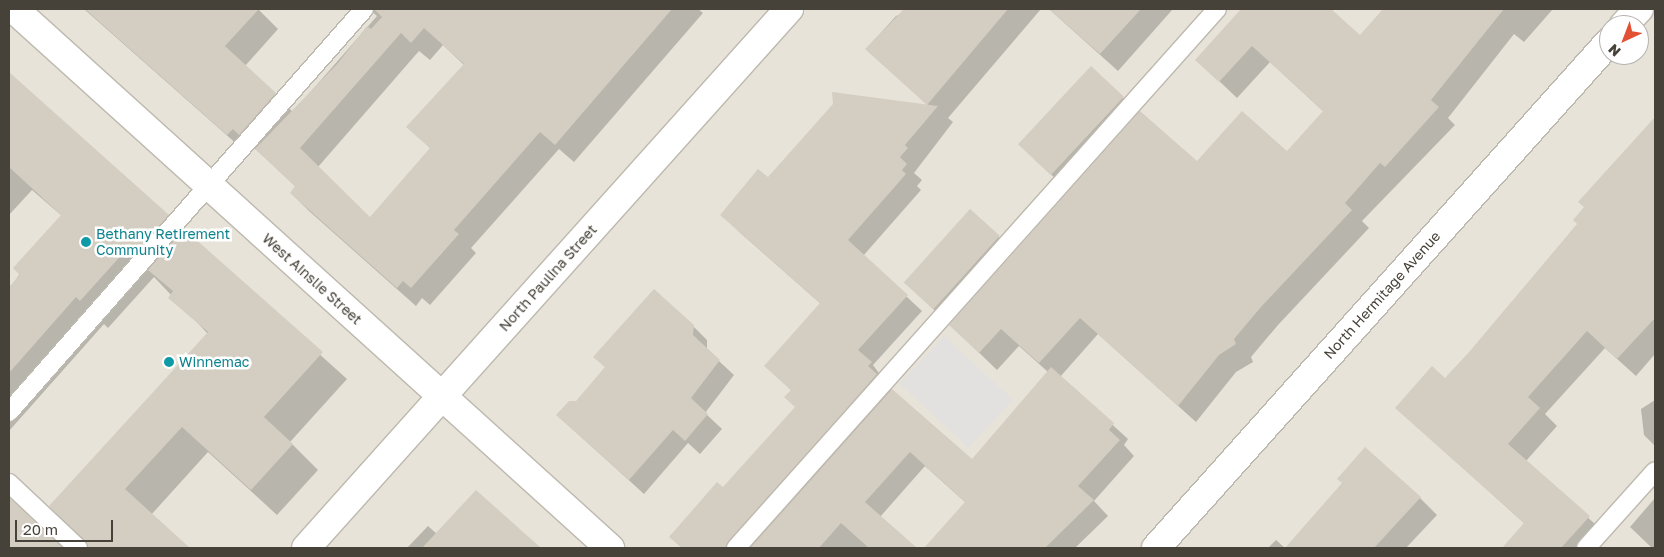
<!DOCTYPE html>
<html>
<head>
<meta charset="utf-8">
<style>
	body { margin:0 }
	#map { position:relative; width:1664px; height:557px; overflow:hidden; background:#f3f1eb; font-family:"Golos Text",sans-serif }
	div>[style] { position:absolute }
	.residential>* { inset:0; background:#e7e3d9 }
	.parking>* { inset:0; background:#e3e1df; transform-origin:0 0 }
	.shadow>* { inset:0; background:#0003 }
	.building>* { inset:0; background:#d4cdc1; transform-origin:0 0 }
	.roads { filter:drop-shadow(1px 0 #beb9ae) drop-shadow(-1px 0 #beb9ae) drop-shadow(0 1px #beb9ae) drop-shadow(0 -1px #beb9ae) }
	.lane>* { height:18px; margin:-9px; padding:0 9px; transform-origin:9px; border-radius:9px; background:#fff }
	.street>* { height:28px; margin:-14px; padding:0 14px; transform-origin:14px; border-radius:14px; background:#fff }
	.dots>* { width:14px; height:14px; translate:-50% -50%; box-sizing:border-box; border:2px solid #fff; border-radius:50% }
	span { translate:-50% -50%; white-space:nowrap; text-align:center; line-height:1.15; -webkit-text-stroke:5px #fff; paint-order:stroke }
	.culture-label { font-size:14px; color:#0d838f }
	.left { translate:0 -50%; text-align:left }
	.street-label { font-size:14px; color:#474239 }
	.frame { position:absolute; inset:0; border:10px solid #474239; pointer-events:none }
	.north { position:absolute; left:1599px; top:15px; width:50px; height:50px; box-sizing:border-box; background:#fff; border:1px solid #b5b3b0; border-radius:50%; rotate:223deg; font-size:14px; font-weight:700; line-height:20px; text-align:center; color:#474239 }
	.north::after { content:''; display:block; margin:auto; width:18px; height:22px; background:#e25133; clip-path:polygon(50% 0,100% 100%,50% 72%,0 100%) }
	.scale { position:absolute; left:15px; top:520px; width:98px; height:22px; box-sizing:border-box; border:2px solid #474239; border-top:0; padding-left:6px; font-size:15px; line-height:18px; white-space:nowrap; color:#474239; -webkit-text-stroke:4px #fff; paint-order:stroke }
</style>
</head>
<body>
<div id="map">
	<div class="residential">
		<div style="clip-path:polygon(evenodd,14px 9px,1655px 9px,1655px 548px,80px 548px,9px 484px,9px 14px,14px 9px,1609px 25px,1639px 25px,1639px 55px,1609px 55px,1609px 25px)"></div>
	</div>
	<div class="parking">
		<div style="left:944px;top:336px;width:94px;height:65px;rotate:43deg"></div>
	</div>
	<div class="shadow">
		<div style="clip-path:polygon(evenodd,84px 9px,258px 9px,278px 29px,245px 66px,293px 112px,377px 16px,369px 9px,698px 9px,703px 13px,574px 162px,559px 149px,471px 248px,476px 253px,430px 305px,422px 298px,416px 306px,309px 211px,291px 193px,296px 187px,260px 153px,254px 148px,248px 154px,84px 9px,443px 45px,464px 65px,408px 127px,431px 149px,371px 219px,318px 167px,419px 51px,430px 60px,443px 45px)"></div>
		<div style="clip-path:polygon(913px 9px,1041px 9px,948px 118px,953px 122px,914px 173px,922px 180px,917px 186px,921px 190px,863px 256px,922px 311px,873px 365px,892px 391px,972px 460px,1048px 372px,1019px 346px,997px 370px,968px 342px,1197px 163px,1287px 153px,1324px 112px,1270px 62px,1237px 98px,1197px 60px,1243px 9px,1329px 9px,1360px 36px,1386px 9px,1553px 9px,1524px 42px,1514px 34px,1448px 118px,1455px 125px,1362px 221px,1369px 228px,1278px 325px,1251px 357px,1253px 362px,1236px 372px,1196px 422px,1098px 334px,1060px 377px,1128px 439px,1124px 445px,1134px 456px,1094px 501px,1108px 516px,1075px 548px,926px 548px,966px 503px,925px 466px,880px 517px,915px 548px,682px 548px,670px 536px,723px 489px,796px 408px,792px 391px,766px 366px,821px 304px,737px 230px,768px 179px,929px 106px,866px 49px,896px 16px)"></div>
		<div style="clip-path:polygon(1049px 9px,1173px 9px,1118px 71px)"></div>
		<div style="clip-path:polygon(1091px 68px,1136px 110px,1066px 188px,1035px 160px)"></div>
		<div style="clip-path:polygon(9px 74px,347px 379px,290px 442px,318px 470px,277px 515px,208px 452px,151px 515px,188px 548px,87px 548px,208px 334px,154px 277px,108px 328px,104px 324px,9px 431px,9px 289px,62px 216px,32px 190px,9px 215px)"></div>
		<div style="clip-path:polygon(1655px 120px,1655px 354px,1636px 376px,1605px 348px,1545px 414px,1557px 426px,1526px 461px,1607px 535px,1594px 548px,1510px 548px,1525px 524px,1397px 408px,1445px 379px,1471px 351px,1578px 224px,1585px 207px,1579px 202px)"></div>
		<div style="clip-path:polygon(970px 210px,1011px 249px,946px 321px,914px 291px)"></div>
		<div style="clip-path:polygon(693px 326px,707px 340px,707px 350px,734px 375px,705px 413px,722px 429px,700px 454px,688px 443px,644px 494px,557px 415px,577px 402px,606px 368px,595px 357px)"></div>
		<div style="clip-path:polygon(1655px 400px,1655px 446px,1644px 435px,1641px 409px)"></div>
		<div style="clip-path:polygon(1343px 484px,1420px 498px,1437px 515px,1406px 548px,1286px 548px)"></div>
		<div style="clip-path:polygon(476px 492px,539px 548px,407px 548px,428px 526px,437px 534px)"></div>
		<div style="clip-path:polygon(9px 498px,61px 548px,9px 548px)"></div>
		<div style="clip-path:polygon(1655px 498px,1655px 548px,1652px 548px,1630px 527px)"></div>
		<div style="clip-path:polygon(1276px 540px,1285px 548px,1268px 548px)"></div>
	</div>
	<div class="building">
		<div style="clip-path:polygon(85px 9px,259px 9px,225px 46px,276px 93px,239px 135px,233px 129px,227px 135px)"></div>
		<div style="clip-path:polygon(evenodd,374px 9px,672px 9px,555px 145px,540px 132px,454px 230px,459px 234px,411px 288px,403px 281px,397px 288px,290px 193px,295px 186px,255px 149px,338px 63px,367px 26px,371px 29px,382px 17px,374px 9px,424px 28px,464px 64px,406px 127px,430px 148px,370px 217px,300px 148px,401px 33px,411px 43px,424px 28px)"></div>
		<div style="clip-path:polygon(904px 9px,1008px 9px,927px 105px,865px 49px)"></div>
		<div style="clip-path:polygon(1049px 9px,1141px 9px,1100px 54px)"></div>
		<div style="clip-path:polygon(1241px 9px,1331px 9px,1360px 35px,1383px 9px,1504px 9px,1431px 100px,1439px 107px,1385px 167px,1380px 163px,1345px 203px,1352px 210px,1261px 307px,1234px 339px,1236px 344px,1219px 355px,1178px 406px,1080px 318px,1039px 363px,1001px 329px,979px 353px,949px 325px,1140px 111px,1197px 161px,1242px 111px,1287px 151px,1323px 111px,1252px 46px,1219px 82px,1195px 60px)"></div>
		<div style="left:1091px;top:66px;width:45px;height:107px;rotate:43deg"></div>
		<div style="clip-path:polygon(9px 72px,169px 215px,132px 256px,126px 250px,80px 301px,76px 297px,9px 373px,9px 287px,20px 275px,13px 268px,61px 215px,9px 167px)"></div>
		<div style="clip-path:polygon(832px 92px,938px 106px,905px 145px,908px 148px,900px 157px,907px 164px,902px 170px,906px 174px,848px 240px,908px 295px,858px 350px,872px 362px,868px 366px,877px 374px,726px 548px,682px 548px,669px 537px,717px 482px,723px 487px,795px 407px,784px 397px,791px 390px,764px 366px,820px 303px,720px 215px,758px 169px,768px 177px,833px 104px)"></div>
		<div style="clip-path:polygon(1655px 117px,1655px 318px,1617px 359px,1587px 331px,1528px 397px,1540px 408px,1508px 444px,1590px 516px,1561px 548px,1502px 548px,1524px 523px,1395px 408px,1432px 366px,1445px 378px,1470px 351px,1577px 224px,1573px 220px,1584px 207px,1578px 202px)"></div>
		<div style="left:970px;top:209px;width:40px;height:99px;rotate:42deg"></div>
		<div style="clip-path:polygon(184px 229px,323px 352px,264px 417px,293px 444px,251px 490px,182px 427px,125px 489px,190px 548px,88px 548px,49px 506px,208px 332px,168px 298px,173px 291px,148px 270px)"></div>
		<div style="clip-path:polygon(654px 289px,694px 325px,693px 335px,720px 360px,691px 398px,708px 414px,685px 441px,673px 430px,629px 480px,556px 415px,569px 401px,576px 401px,605px 367px,593px 357px)"></div>
		<div style="clip-path:polygon(1051px 367px,1114px 423px,1109px 430px,1120px 440px,1078px 486px,1094px 500px,1045px 548px,924px 548px,965px 502px,910px 452px,865px 502px,917px 548px,869px 548px,841px 523px,819px 548px,750px 548px,892px 389px,972px 459px)"></div>
		<div style="clip-path:polygon(1365px 447px,1421px 497px,1374px 548px,1285px 548px,1342px 483px,1337px 479px)"></div>
		<div style="clip-path:polygon(476px 490px,541px 548px,422px 548px)"></div>
		<div style="clip-path:polygon(9px 497px,63px 548px,9px 548px)"></div>
	</div>
	<div class="roads">
		<div class="lane">
			<div style="left:9px;top:412px;width:537px;rotate:-48.62deg"></div>
			<div style="left:9px;top:483px;width:95px;rotate:43.3deg"></div>
			<div style="left:736px;top:548px;width:722px;rotate:-48.25deg"></div>
			<div style="left:1586px;top:548px;width:103px;rotate:-48.1deg"></div>
		</div>
		<div class="street">
			<div style="left:14px;top:9px;width:804px;rotate:42.13deg"></div>
			<div style="left:1624px;top:25px;width:22px;rotate:-47deg"></div>
			<div style="left:306px;top:548px;width:724px;rotate:-48.14deg"></div>
			<div style="left:1156px;top:548px;width:679px;rotate:-48.16deg"></div>
		</div>
	</div>
	<div class="dots">
		<div style="left:86px;top:242px;background:#0f9aa8"></div>
		<div style="left:169px;top:362px;background:#0f9aa8"></div>
	</div>
	<div class="culture-label">
		<span class="left" style="left:96px;top:242px">Bethany Retirement<br>Community</span>
		<span class="left" style="left:179px;top:362px">Winnemac</span>
	</div>
	<div class="street-label">
		<span style="left:548px;top:278px;rotate:-48deg">North Paulina Street</span>
		<span style="left:312px;top:279px;rotate:42deg">West Ainslie Street</span>
		<span style="left:1382px;top:295px;rotate:-48deg">North Hermitage Avenue</span>
	</div>
	<div class="frame"></div>
	<div class="north">N</div>
	<div class="scale">20 m</div>
</div>
</body>
</html>
